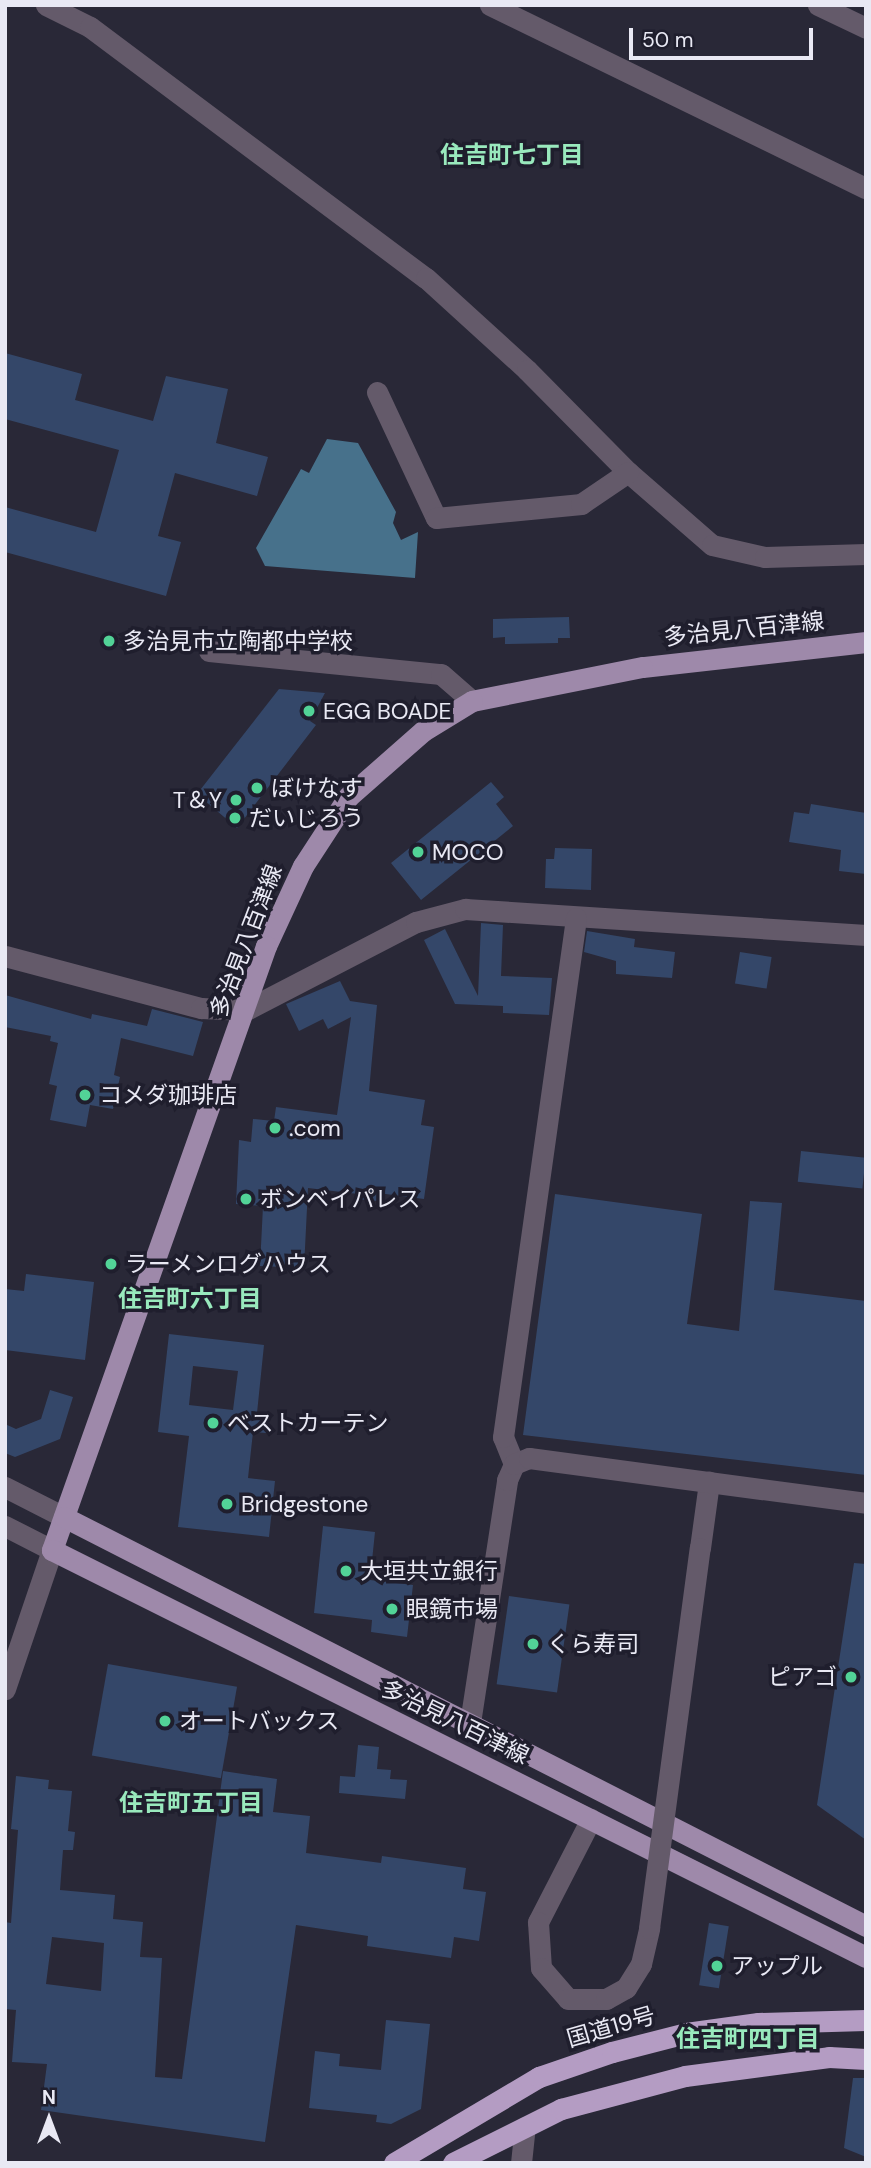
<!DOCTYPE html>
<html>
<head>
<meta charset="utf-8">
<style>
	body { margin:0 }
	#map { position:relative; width:871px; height:2168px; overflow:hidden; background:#292837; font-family:"DM Sans","Noto Sans JP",sans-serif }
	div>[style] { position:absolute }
	.water>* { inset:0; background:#47718b }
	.building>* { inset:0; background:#344769; transform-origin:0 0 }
	.minor>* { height:21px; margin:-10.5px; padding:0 10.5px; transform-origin:10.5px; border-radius:10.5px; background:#645a6a }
	.major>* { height:21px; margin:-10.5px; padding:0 10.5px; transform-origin:10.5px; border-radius:10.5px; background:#9e89aa }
	.highway>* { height:21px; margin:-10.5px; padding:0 10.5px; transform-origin:10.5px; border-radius:10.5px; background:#b49cc3 }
	.minor-bridge>* { height:21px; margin:-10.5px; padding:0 10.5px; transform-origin:10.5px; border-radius:10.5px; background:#645a6a }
	.dots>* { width:19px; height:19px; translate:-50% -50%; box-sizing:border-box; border:4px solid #1f1e2d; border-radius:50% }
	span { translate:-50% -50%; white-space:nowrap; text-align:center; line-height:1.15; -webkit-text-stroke:7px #1f1e2d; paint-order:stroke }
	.street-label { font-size:23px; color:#e9e9f4 }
	.poi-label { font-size:23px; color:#e9e9f4 }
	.left { translate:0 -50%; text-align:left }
	.right { translate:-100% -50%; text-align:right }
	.neighbourhood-label { font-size:24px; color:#99e9bd; font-weight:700 }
	.frame { position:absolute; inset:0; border:7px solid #e9e9f4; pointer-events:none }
	.north { position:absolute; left:14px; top:2084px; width:70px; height:70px; -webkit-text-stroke:5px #1f1e2d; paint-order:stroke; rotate:0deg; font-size:19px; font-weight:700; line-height:28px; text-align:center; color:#e9e9f4 }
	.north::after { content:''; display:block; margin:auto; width:24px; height:32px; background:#e9e9f4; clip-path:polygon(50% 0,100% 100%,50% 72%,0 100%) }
	.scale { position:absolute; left:629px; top:28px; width:184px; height:32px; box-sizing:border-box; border:4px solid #e9e9f4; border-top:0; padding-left:9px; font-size:21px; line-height:24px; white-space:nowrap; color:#e9e9f4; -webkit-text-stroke:5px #1f1e2d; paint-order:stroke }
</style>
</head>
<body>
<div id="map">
	<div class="water">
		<div style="clip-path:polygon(327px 439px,358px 443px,396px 512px,393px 523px,401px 540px,418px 532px,415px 578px,265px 566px,256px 548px,301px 469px,309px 473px)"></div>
	</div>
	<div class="building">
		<div style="clip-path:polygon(5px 353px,82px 374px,75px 400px,153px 421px,166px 376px,228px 389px,216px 443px,268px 457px,257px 496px,175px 473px,158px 536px,181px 542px,166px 596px,5px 552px,5px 507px,96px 532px,119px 450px,5px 419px)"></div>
		<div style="clip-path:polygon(569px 617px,570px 638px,558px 638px,558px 643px,505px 644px,505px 637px,493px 638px,493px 619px)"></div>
		<div style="clip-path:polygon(279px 689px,325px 693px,310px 721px,316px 725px,237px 828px,197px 794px)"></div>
		<div style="clip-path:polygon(491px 782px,504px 797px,496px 804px,513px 826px,421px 900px,391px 863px)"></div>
		<div style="clip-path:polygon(811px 804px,866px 813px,866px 874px,839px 871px,841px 850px,789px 842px,794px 812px,809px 814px)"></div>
		<div style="clip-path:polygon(555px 848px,592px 849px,591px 890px,545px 888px,546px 859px,554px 859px)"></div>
		<div style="clip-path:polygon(481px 923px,503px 925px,501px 976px,552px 978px,549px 1015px,503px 1013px,503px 1006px,455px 1004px,424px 940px,445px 929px,478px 996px)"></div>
		<div style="clip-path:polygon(587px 931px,635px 939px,634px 947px,675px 952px,672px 978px,616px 974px,616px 961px,584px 952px)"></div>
		<div style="left:740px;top:952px;width:32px;height:32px;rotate:9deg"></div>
		<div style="clip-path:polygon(340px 981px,350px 1001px,377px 1005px,369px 1091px,425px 1100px,421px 1125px,434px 1127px,424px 1199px,378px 1193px,378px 1201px,356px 1199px,358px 1194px,308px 1188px,304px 1268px,260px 1266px,263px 1206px,236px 1204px,239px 1140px,251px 1142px,253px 1119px,274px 1121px,276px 1107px,337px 1115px,351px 1017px,328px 1029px,323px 1019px,299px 1031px,286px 1004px)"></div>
		<div style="clip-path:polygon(5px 995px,91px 1019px,92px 1014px,147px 1026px,152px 1009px,203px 1022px,193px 1056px,121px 1038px,114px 1075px,120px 1077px,113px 1109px,90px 1105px,86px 1127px,50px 1120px,57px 1086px,49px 1084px,58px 1043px,50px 1041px,51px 1036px,5px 1027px)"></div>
		<div style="left:801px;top:1151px;width:65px;height:31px;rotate:6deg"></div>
		<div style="clip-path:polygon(555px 1194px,702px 1214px,687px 1324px,739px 1331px,750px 1201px,782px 1203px,774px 1290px,866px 1301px,866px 1475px,523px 1435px)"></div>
		<div style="clip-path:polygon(26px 1274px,94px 1282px,85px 1360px,5px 1350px,5px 1289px,24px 1291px)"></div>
		<div style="clip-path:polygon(evenodd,169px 1334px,264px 1345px,257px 1413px,268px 1414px,266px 1433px,253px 1432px,248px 1478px,275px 1481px,269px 1537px,178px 1527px,189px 1436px,158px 1432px,169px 1334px,193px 1366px,238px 1371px,233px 1410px,189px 1405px,193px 1366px)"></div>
		<div style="clip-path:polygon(50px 1390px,73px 1397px,60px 1439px,15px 1457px,5px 1453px,5px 1424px,16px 1429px,41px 1419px)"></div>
		<div style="clip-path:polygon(323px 1526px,375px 1532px,370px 1580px,413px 1585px,407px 1637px,371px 1632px,372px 1620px,314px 1613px)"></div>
		<div style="clip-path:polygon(854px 1563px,866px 1564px,866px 1840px,817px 1805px)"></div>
		<div style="left:509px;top:1596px;width:61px;height:89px;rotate:8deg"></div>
		<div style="left:108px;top:1664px;width:131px;height:93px;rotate:10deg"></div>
		<div style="clip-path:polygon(358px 1745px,379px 1747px,377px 1769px,391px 1770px,390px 1779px,407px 1780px,405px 1799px,339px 1793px,340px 1776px,355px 1777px)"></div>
		<div style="clip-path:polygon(evenodd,223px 1771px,277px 1779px,273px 1812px,310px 1816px,306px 1853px,381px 1863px,382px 1856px,466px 1868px,463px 1889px,486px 1892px,479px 1941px,454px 1937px,451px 1958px,367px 1946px,368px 1936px,296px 1925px,265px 2142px,41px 2110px,47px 2064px,12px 2062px,16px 2010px,5px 2009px,5px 1922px,11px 1923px,18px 1830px,11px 1829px,16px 1776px,49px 1780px,48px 1789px,72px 1791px,68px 1831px,75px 1832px,73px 1850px,63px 1850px,60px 1890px,115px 1895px,113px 1919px,143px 1922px,140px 1957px,162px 1958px,155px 2077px,182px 2079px,223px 1771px,52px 1937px,104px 1943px,101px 1991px,46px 1984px,52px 1937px)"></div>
		<div style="left:709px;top:1923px;width:20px;height:63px;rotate:9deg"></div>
		<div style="clip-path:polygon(386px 2020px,430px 2024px,421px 2109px,391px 2124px,376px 2122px,377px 2115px,309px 2108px,315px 2051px,340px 2054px,339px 2066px,381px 2070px)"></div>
		<div style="clip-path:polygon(853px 2078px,866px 2078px,866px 2157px,844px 2148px)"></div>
	</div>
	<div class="minor">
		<div style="left:46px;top:5px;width:49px;rotate:26.6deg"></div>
		<div style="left:90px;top:27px;width:419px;rotate:36.8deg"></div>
		<div style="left:426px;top:278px;width:137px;rotate:42.3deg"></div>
		<div style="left:527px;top:370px;width:144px;rotate:45.3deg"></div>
		<div style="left:628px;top:472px;width:111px;rotate:41deg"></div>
		<div style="left:712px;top:545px;width:54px;rotate:12.8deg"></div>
		<div style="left:765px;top:557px;width:101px;rotate:-1.7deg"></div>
		<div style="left:490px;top:5px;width:418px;rotate:26deg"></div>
		<div style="left:818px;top:5px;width:53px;rotate:25.6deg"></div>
		<div style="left:377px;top:392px;width:139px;rotate:64.9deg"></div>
		<div style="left:436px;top:518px;width:146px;rotate:-5.5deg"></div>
		<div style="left:581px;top:504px;width:57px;rotate:-34.2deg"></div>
		<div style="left:209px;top:651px;width:233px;rotate:5.7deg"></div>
		<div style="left:441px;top:674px;width:41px;rotate:41.1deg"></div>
		<div style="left:5px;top:956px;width:203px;rotate:14.9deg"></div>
		<div style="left:201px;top:1008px;width:45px;rotate:2.5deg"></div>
		<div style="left:246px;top:1010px;width:191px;rotate:-27.4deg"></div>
		<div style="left:416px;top:922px;width:51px;rotate:-14.9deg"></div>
		<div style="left:465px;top:909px;width:402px;rotate:3.7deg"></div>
		<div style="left:514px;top:1464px;width:29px;rotate:-112deg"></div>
		<div style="left:503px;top:1437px;width:524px;rotate:-81.99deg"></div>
		<div style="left:5px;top:1487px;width:66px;rotate:27deg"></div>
		<div style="left:5px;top:1526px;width:53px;rotate:27.1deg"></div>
		<div style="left:52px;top:1550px;width:147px;rotate:108.7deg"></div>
		<div style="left:700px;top:1548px;width:67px;rotate:-82.2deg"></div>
		<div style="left:470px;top:1723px;width:246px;rotate:-81.3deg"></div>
		<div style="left:507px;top:1480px;width:17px;rotate:-66deg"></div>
		<div style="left:514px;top:1464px;width:16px;rotate:-22deg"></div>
		<div style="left:529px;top:1458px;width:340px;rotate:7.6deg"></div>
		<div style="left:591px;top:1819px;width:116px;rotate:117.2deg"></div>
		<div style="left:538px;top:1922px;width:46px;rotate:86.3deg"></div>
		<div style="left:541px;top:1968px;width:41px;rotate:48.9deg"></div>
		<div style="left:568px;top:1999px;width:38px"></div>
		<div style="left:606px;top:1999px;width:23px;rotate:-29deg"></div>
		<div style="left:626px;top:1988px;width:28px;rotate:-58deg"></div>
		<div style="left:641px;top:1964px;width:37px;rotate:-77deg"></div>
		<div style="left:521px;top:2163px;width:36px;rotate:-84deg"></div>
	</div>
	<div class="major">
		<div style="left:866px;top:642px;width:225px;rotate:173.6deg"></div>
		<div style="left:642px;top:667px;width:173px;rotate:168.7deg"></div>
		<div style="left:472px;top:701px;width:57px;rotate:148.5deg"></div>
		<div style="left:423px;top:731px;width:100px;rotate:138.7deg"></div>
		<div style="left:348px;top:797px;width:82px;rotate:123.1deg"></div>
		<div style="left:303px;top:866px;width:88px;rotate:114.8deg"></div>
		<div style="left:266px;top:946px;width:641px;rotate:109.51deg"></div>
		<div style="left:52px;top:1550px;width:910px;rotate:26.57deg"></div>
		<div style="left:64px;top:1517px;width:900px;rotate:27.02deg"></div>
	</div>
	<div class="highway">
		<div style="left:394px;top:2163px;width:169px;rotate:-30.7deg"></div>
		<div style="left:539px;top:2077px;width:77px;rotate:-18.9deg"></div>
		<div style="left:612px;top:2052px;width:76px;rotate:-14.4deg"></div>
		<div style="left:686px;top:2033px;width:73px;rotate:-7.9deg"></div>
		<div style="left:758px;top:2023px;width:108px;rotate:-1.6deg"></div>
		<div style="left:453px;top:2163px;width:121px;rotate:-26.6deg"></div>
		<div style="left:561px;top:2109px;width:128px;rotate:-14.9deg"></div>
		<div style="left:685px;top:2076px;width:145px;rotate:-7.5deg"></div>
		<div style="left:829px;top:2057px;width:37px;rotate:3deg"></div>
	</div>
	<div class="minor-bridge">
		<div style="left:649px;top:1928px;width:383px;rotate:-82.4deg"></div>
	</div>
	<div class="dots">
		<div style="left:109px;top:641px;background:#52d397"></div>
		<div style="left:309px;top:711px;background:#52d397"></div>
		<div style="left:257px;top:788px;background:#52d397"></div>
		<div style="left:236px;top:800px;background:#52d397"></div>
		<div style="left:235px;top:818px;background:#52d397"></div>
		<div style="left:418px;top:852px;background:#52d397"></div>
		<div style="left:85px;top:1095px;background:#52d397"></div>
		<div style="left:275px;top:1128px;background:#52d397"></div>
		<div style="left:246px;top:1199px;background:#52d397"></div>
		<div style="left:111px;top:1264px;background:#52d397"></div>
		<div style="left:213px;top:1423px;background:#52d397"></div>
		<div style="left:227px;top:1504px;background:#52d397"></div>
		<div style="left:346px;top:1571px;background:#52d397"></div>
		<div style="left:392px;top:1609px;background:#52d397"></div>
		<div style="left:533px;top:1644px;background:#52d397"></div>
		<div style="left:851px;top:1677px;background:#52d397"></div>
		<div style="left:165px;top:1721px;background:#52d397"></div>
		<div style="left:717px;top:1966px;background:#52d397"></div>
	</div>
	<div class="street-label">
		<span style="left:744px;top:629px;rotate:-6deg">多治見八百津線</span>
		<span style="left:246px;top:941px;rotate:-69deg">多治見八百津線</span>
		<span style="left:455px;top:1722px;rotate:26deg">多治見八百津線</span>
		<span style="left:611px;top:2027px;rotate:-16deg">国道19号</span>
	</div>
	<div class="poi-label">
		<span class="left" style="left:123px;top:641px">多治見市立陶都中学校</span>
		<span class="left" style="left:323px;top:711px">EGG BOADE</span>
		<span class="left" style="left:271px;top:788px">ぼけなす</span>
		<span class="right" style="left:222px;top:800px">T＆Y</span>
		<span class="left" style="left:249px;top:818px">だいじろう</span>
		<span class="left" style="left:432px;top:852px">MOCO</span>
		<span class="left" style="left:99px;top:1095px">コメダ珈琲店</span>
		<span class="left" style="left:289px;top:1128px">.com</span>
		<span class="left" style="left:260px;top:1199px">ボンベイパレス</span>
		<span class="left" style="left:125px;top:1264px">ラーメンログハウス</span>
		<span class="left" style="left:227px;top:1423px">ベストカーテン</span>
		<span class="left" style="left:241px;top:1504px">Bridgestone</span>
		<span class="left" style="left:360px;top:1571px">大垣共立銀行</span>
		<span class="left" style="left:406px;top:1609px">眼鏡市場</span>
		<span class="left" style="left:547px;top:1644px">くら寿司</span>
		<span class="right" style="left:837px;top:1677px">ピアゴ</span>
		<span class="left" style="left:179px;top:1721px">オートバックス</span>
		<span class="left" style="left:731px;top:1966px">アップル</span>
	</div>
	<div class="neighbourhood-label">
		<span style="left:512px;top:155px">住吉町七丁目</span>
		<span style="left:190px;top:1299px">住吉町六丁目</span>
		<span style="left:191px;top:1803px">住吉町五丁目</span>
		<span style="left:748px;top:2039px">住吉町四丁目</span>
	</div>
	<div class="frame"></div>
	<div class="north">N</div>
	<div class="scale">50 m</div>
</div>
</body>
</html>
